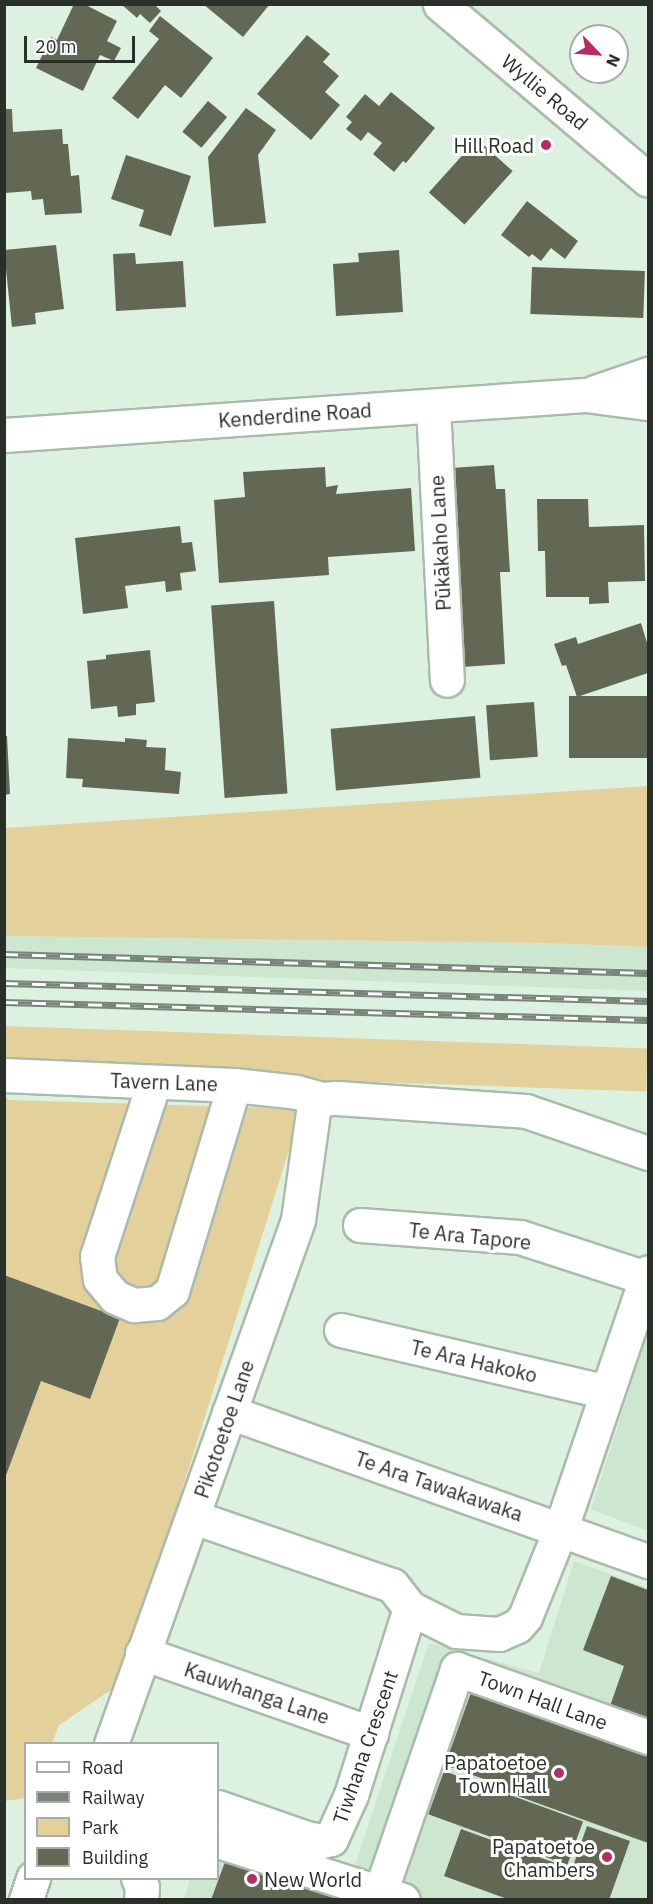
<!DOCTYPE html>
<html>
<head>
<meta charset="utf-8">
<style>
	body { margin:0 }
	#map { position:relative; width:653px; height:1904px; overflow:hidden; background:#ddf1e0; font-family:"IBM Plex Sans",sans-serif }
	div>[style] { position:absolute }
	.built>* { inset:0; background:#cce6d0 }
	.green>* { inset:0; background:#e4d09a; transform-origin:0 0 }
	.building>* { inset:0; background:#636855; transform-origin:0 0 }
	.roads { filter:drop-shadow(2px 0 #a9bbab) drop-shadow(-2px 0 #a9bbab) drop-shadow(0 2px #a9bbab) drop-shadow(0 -2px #a9bbab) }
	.minor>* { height:33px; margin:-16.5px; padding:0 16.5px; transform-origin:16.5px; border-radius:16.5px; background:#fff }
	.major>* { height:33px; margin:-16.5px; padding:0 16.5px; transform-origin:16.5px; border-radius:16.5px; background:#fff }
	.rail>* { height:7px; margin-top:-3.5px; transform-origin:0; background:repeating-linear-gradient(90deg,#fff 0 14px,#78847a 0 28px); box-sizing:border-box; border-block:2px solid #78847a }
	.dots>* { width:16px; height:16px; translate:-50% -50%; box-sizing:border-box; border:3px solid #fff; border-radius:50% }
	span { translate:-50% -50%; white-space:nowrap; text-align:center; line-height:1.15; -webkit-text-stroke:6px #fff; paint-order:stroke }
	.street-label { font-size:20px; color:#29302a }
	.poi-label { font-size:20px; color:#29302a }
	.right { translate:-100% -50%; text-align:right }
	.left { translate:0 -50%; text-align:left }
	.frame { position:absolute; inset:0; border:6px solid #29302a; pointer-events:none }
	.legend { position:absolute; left:24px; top:1742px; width:195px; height:138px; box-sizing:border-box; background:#fff; border:2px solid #a9acaa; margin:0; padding:8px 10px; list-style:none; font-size:18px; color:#29302a }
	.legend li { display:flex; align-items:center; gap:12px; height:30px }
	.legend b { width:30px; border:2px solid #a9acaa }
	.north { position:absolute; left:569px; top:24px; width:60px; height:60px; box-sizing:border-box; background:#fff; border:2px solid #a9acaa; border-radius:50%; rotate:115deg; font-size:16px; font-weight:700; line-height:24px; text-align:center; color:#29302a }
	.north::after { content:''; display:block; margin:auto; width:21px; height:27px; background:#b72c64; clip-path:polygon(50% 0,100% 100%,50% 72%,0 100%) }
	.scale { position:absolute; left:24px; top:36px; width:111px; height:27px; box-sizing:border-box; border:3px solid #29302a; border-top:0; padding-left:8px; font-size:18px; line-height:21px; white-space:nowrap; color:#29302a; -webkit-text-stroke:4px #fff; paint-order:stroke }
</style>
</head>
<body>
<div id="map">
	<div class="built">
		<div style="clip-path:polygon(5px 936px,546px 943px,648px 947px,648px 991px,5px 968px)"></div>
		<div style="clip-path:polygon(648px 1331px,648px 1531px,591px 1509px)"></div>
		<div style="clip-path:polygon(574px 1561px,648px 1588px,648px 1899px,184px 1900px,190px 1879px,218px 1878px,218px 1823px,354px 1868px,429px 1643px,539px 1673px)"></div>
	</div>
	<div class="green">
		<div style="clip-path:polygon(648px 786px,648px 947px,546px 943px,5px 936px,5px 828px)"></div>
		<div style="left:4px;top:1026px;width:644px;height:43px;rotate:2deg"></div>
		<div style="clip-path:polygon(4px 1095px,9px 1100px,302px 1109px,121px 1683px,59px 1725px,52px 1743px,26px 1744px,25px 1798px,5px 1801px)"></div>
	</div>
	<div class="building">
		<div style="clip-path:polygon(74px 4px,84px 4px,117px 21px,107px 41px,121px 48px,114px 61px,100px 55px,83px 91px,36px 68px,51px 37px,57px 40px)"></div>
		<div style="clip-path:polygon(121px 4px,154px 4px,161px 11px,150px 23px,140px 14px,137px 18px)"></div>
		<div style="clip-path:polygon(203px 4px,270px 4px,243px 37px)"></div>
		<div style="clip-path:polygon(160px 16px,213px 58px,181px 98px,165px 85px,138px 119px,112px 98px,159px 39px,149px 31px)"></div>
		<div style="clip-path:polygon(307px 35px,330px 54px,323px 62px,339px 76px,325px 92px,340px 105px,311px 140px,257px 94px)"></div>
		<div style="clip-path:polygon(391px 92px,435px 128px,406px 163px,403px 161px,394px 172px,373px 154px,382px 143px,368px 132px,361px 141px,346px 129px,352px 122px,346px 117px,365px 94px,379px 106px)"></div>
		<div style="left:208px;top:101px;width:25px;height:40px;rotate:40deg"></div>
		<div style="clip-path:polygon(246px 108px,276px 130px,258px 155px,266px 223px,214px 227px,208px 157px)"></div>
		<div style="clip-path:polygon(5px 109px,12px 109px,13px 132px,62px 129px,63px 144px,68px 144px,71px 176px,79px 175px,82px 213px,45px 215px,43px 199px,32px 200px,31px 191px,5px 193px)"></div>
		<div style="left:477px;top:139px;width:48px;height:72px;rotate:42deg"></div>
		<div style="clip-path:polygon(126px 155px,191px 176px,171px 236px,139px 226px,144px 210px,111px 199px)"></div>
		<div style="clip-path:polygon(527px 201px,578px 241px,565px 259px,551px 248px,541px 261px,532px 254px,529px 257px,501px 235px)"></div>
		<div style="clip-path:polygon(56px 245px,64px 309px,35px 313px,36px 324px,12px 327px,4px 250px)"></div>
		<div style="clip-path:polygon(399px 250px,403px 312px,336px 316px,333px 264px,359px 262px,358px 253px)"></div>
		<div style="clip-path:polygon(135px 253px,136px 264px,183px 261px,186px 307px,116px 311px,113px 254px)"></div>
		<div style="left:532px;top:267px;width:113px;height:47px;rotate:2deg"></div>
		<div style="clip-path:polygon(494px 465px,496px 489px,505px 489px,510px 572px,500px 572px,505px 664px,462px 667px,451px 468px)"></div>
		<div style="clip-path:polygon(325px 467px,326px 487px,338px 485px,336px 494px,411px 488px,415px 551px,328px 557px,329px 575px,219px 583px,214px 500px,245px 497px,243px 472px)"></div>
		<div style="clip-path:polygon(537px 499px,588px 499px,589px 527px,644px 525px,645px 581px,608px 582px,609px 603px,589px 604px,589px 597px,546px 597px,545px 551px,538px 551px)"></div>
		<div style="clip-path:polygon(180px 526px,182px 543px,192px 542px,196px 571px,180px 573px,182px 590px,166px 592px,165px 581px,125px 586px,128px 608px,83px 614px,75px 538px)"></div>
		<div style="left:274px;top:601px;width:193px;height:63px;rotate:86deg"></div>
		<div style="clip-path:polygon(641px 623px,648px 646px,648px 673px,577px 697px,566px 665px,562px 666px,554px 644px,576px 637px,578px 644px)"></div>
		<div style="clip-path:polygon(150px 650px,155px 702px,136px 704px,136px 715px,118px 717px,117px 706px,91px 709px,87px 661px,106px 659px,106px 655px)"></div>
		<div style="left:648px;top:696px;width:62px;height:79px;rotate:90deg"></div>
		<div style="left:534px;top:702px;width:55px;height:48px;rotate:86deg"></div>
		<div style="left:475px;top:716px;width:62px;height:145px;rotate:85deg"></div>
		<div style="clip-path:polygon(4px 736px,7px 736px,10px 794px,4px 795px)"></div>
		<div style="clip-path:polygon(68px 738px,125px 742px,125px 738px,147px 740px,146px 747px,166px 748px,165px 770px,181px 772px,179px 794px,82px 787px,83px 779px,66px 778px)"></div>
		<div style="clip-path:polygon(4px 1275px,120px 1318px,90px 1399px,41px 1381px,5px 1478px)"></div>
		<div style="clip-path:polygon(611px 1576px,648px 1590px,648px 1721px,610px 1706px,624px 1666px,583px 1650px)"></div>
		<div style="clip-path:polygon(473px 1687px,648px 1750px,648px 1843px,490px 1786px,492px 1782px,445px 1765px)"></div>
		<div style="left:444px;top:1771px;width:148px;height:46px;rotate:20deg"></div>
		<div style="clip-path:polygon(587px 1826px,630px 1841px,609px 1900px,510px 1900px,444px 1876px,461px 1829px,572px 1869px)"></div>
		<div style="clip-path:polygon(226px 1859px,344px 1899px,344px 1900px,211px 1900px)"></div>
	</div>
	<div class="roads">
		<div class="minor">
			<div style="left:595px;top:392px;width:56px;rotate:-18.8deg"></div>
			<div style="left:433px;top:406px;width:274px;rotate:87.1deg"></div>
			<div style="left:4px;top:435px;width:582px;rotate:-3.94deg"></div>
			<div style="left:585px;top:395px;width:64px;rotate:7.2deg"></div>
			<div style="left:4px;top:1075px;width:230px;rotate:2.5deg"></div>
			<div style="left:234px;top:1085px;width:63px;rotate:6.3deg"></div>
			<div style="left:297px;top:1092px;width:25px;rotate:16deg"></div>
			<div style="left:154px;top:1082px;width:183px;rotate:108.1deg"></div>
			<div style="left:97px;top:1256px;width:23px;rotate:83deg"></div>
			<div style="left:100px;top:1279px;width:23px;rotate:50deg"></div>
			<div style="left:115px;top:1297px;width:21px;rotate:23deg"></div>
			<div style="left:134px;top:1305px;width:23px;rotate:-5deg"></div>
			<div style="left:157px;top:1303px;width:19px;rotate:-39deg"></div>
			<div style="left:172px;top:1291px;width:215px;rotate:-73.2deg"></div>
			<div style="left:360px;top:1225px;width:160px;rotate:4.3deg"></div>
			<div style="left:520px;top:1237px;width:133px;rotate:18deg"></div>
			<div style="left:341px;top:1330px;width:273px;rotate:13.1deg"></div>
			<div style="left:229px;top:1412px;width:445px;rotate:19.6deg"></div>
			<div style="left:193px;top:1517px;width:210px;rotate:18.9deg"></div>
			<div style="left:392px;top:1585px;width:29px;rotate:52deg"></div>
			<div style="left:410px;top:1608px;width:51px;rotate:26.6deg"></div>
			<div style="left:456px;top:1631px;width:43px;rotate:4deg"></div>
			<div style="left:499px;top:1634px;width:20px;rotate:-24deg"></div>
			<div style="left:517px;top:1626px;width:12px;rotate:-48deg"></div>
			<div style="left:525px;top:1617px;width:96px;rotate:-68deg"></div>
			<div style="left:561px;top:1528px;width:270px;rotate:-71.2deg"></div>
			<div style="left:142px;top:1653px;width:243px;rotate:19.3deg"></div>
			<div style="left:111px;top:1744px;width:556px;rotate:-70.36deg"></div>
			<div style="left:298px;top:1220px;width:117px;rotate:-82.1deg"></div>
			<div style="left:314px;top:1104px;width:9px;rotate:-36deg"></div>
			<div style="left:321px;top:1099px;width:16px;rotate:-4deg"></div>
			<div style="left:337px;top:1098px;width:189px;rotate:3.9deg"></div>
			<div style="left:526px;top:1111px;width:129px;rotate:19deg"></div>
			<div style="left:218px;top:1807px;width:93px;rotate:19.4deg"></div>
			<div style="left:306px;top:1838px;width:16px;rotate:11deg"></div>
			<div style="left:322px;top:1841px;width:9px;rotate:-13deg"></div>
			<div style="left:331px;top:1839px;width:48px;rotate:-65.6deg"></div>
			<div style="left:351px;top:1795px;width:196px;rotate:-72.5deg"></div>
			<div style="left:218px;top:1841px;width:194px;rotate:17.7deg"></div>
			<div style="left:138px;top:1878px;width:10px;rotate:66deg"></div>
			<div style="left:142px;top:1887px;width:13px;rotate:94deg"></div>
			<div style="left:380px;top:1893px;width:237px;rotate:-71deg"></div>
			<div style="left:457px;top:1669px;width:203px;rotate:19.6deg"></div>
			<div style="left:26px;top:1900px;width:23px;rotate:-72deg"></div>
		</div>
		<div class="major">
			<div style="left:440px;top:4px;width:272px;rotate:40.2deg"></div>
		</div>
	</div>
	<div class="rail">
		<div style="left:4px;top:954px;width:644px;rotate:1.69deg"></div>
		<div style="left:4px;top:983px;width:644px;rotate:1.6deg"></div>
		<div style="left:4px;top:1002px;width:644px;rotate:1.6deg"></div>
	</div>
	<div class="dots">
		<div style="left:546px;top:145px;background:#b72c64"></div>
		<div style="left:559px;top:1773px;background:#b72c64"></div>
		<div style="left:607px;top:1857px;background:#b72c64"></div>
		<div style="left:252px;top:1879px;background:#b72c64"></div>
	</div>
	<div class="street-label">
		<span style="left:545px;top:92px;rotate:40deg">Wyllie Road</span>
		<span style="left:295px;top:415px;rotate:-4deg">Kenderdine Road</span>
		<span style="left:440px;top:543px;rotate:-93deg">Pūkākaho Lane</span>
		<span style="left:164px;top:1082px;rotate:2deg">Tavern Lane</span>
		<span style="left:470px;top:1236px;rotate:6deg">Te Ara Tapore</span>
		<span style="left:474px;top:1361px;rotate:13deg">Te Ara Hakoko</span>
		<span style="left:224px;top:1429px;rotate:-71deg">Pikotoetoe Lane</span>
		<span style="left:439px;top:1486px;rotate:19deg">Te Ara Tawakawaka</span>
		<span style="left:257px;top:1693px;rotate:19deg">Kauwhanga Lane</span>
		<span style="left:543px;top:1700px;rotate:20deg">Town Hall Lane</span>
		<span style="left:365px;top:1747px;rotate:-71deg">Tiwhana Crescent</span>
	</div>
	<div class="poi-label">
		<span class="right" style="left:534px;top:145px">Hill Road</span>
		<span class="right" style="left:547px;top:1774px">Papatoetoe<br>Town Hall</span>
		<span class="right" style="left:595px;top:1858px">Papatoetoe<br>Chambers</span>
		<span class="left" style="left:264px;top:1879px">New World</span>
	</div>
	<div class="frame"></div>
	<ul class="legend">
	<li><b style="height:8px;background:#fff"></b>Road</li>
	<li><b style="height:8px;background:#78847a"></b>Railway</li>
	<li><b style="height:16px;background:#e4d09a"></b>Park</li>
	<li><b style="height:16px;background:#636855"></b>Building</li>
	</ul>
	<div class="north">N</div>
	<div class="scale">20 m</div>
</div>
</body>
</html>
